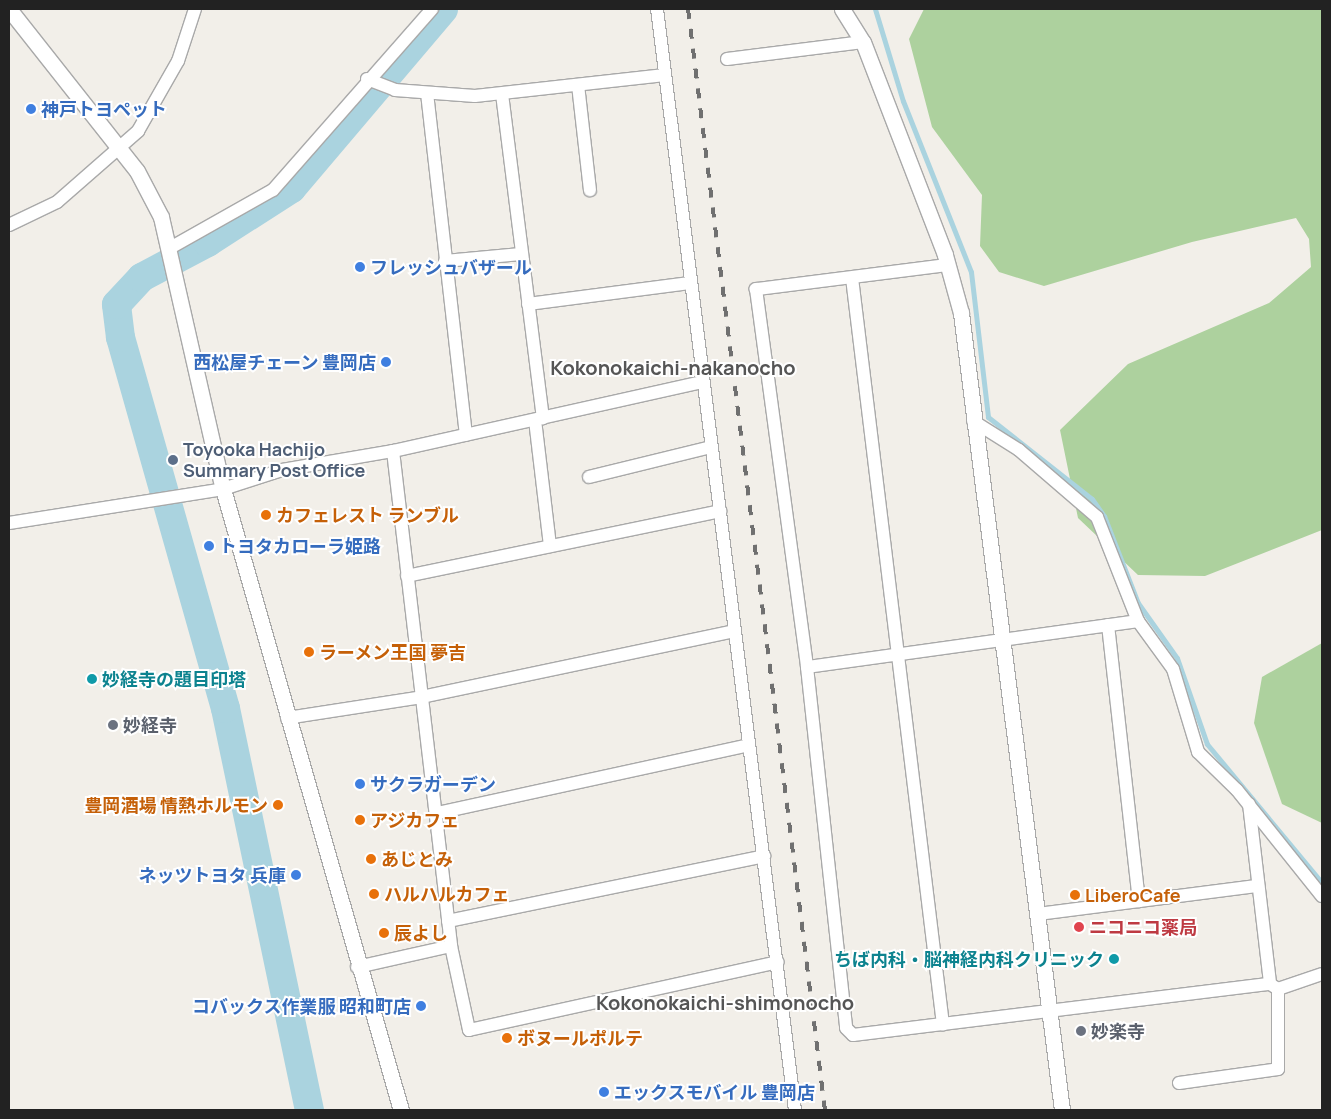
<!DOCTYPE html>
<html>
<head>
<meta charset="utf-8">
<style>
	body { margin:0 }
	#map { position:relative; width:1331px; height:1119px; overflow:hidden; background:#f2efe9; font-family:Manrope,"Noto Sans JP",sans-serif }
	div>[style] { position:absolute }
	.forest>* { inset:0; background:#add19e }
	.stream>* { height:5px; margin:-2.5px; padding:0 2.5px; transform-origin:2.5px; border-radius:2.5px; background:#aad3df }
	.river>* { height:29px; margin:-14.5px; padding:0 14.5px; transform-origin:14.5px; border-radius:14.5px; background:#aad3df }
	.roads { filter:drop-shadow(1px 0 #a9a9a9) drop-shadow(-1px 0 #a9a9a9) drop-shadow(0 1px #a9a9a9) drop-shadow(0 -1px #a9a9a9) }
	.minor>* { height:12px; margin:-6px; padding:0 6px; transform-origin:6px; border-radius:6px; background:#fff }
	.tertiary>* { height:15px; margin:-7.5px; padding:0 7.5px; transform-origin:7.5px; border-radius:7.5px; background:#fff }
	.rail>* { height:4px; margin-top:-2px; transform-origin:0; background:repeating-linear-gradient(90deg,#707070 0 10px,transparent 0 20px) }
	.dots>* { width:14px; height:14px; translate:-50% -50%; box-sizing:border-box; border:2px solid #fff; border-radius:50% }
	span { translate:-50% -50%; white-space:nowrap; text-align:center; line-height:1.15; -webkit-text-stroke:4px #fff; paint-order:stroke }
	.shop-label { font-size:18px; color:#366cbe; font-weight:700 }
	.left { translate:0 -50%; text-align:left }
	.right { translate:-100% -50%; text-align:right }
	.service-label { font-size:18px; color:#4e5e75; font-weight:700 }
	.food-label { font-size:18px; color:#c56008; font-weight:700 }
	.culture-label { font-size:18px; color:#0d838f; font-weight:700 }
	.worship-label { font-size:18px; color:#5b616d; font-weight:700 }
	.health-label { font-size:18px; color:#be3a42; font-weight:700 }
	.quarter-label { font-size:20px; color:#555; font-weight:700 }
	.frame { position:absolute; inset:0; border:10px solid #222; pointer-events:none }
</style>
</head>
<body>
<div id="map">
	<div class="forest">
		<div style="clip-path:polygon(924px 9px,1322px 9px,1322px 530px,1205px 576px,1138px 575px,1078px 518px,1060px 430px,1128px 364px,1269px 303px,1311px 267px,1309px 239px,1296px 218px,1192px 242px,1044px 286px,999px 272px,980px 246px,982px 195px,932px 127px,909px 39px)"></div>
		<div style="clip-path:polygon(1322px 643px,1322px 823px,1282px 804px,1254px 723px,1262px 677px)"></div>
	</div>
	<div class="stream">
		<div style="left:875px;top:9px;width:96px;rotate:73.1deg"></div>
		<div style="left:903px;top:101px;width:184px;rotate:68.3deg"></div>
		<div style="left:971px;top:272px;width:146px;rotate:83.3deg"></div>
		<div style="left:988px;top:417px;width:132px;rotate:38.3deg"></div>
		<div style="left:1092px;top:499px;width:21px;rotate:55deg"></div>
		<div style="left:1104px;top:516px;width:93px;rotate:68.7deg"></div>
		<div style="left:1138px;top:603px;width:67px;rotate:54.7deg"></div>
		<div style="left:1177px;top:658px;width:91px;rotate:70.8deg"></div>
		<div style="left:1207px;top:744px;width:180px;rotate:50.4deg"></div>
	</div>
	<div class="river">
		<div style="left:309px;top:1110px;width:411px;rotate:-101.8deg"></div>
		<div style="left:225px;top:708px;width:386px;rotate:-105.8deg"></div>
		<div style="left:120px;top:337px;width:33px;rotate:-97deg"></div>
		<div style="left:116px;top:304px;width:37px;rotate:-47deg"></div>
		<div style="left:141px;top:277px;width:75px;rotate:-27.9deg"></div>
		<div style="left:207px;top:242px;width:100px;rotate:-32.7deg"></div>
		<div style="left:291px;top:188px;width:235px;rotate:-49.7deg"></div>
	</div>
	<div class="roads">
		<div class="minor">
			<div style="left:657px;top:9px;width:1110px;rotate:82.86deg"></div>
			<div style="left:727px;top:59px;width:137px;rotate:-7.1deg"></div>
			<div style="left:367px;top:79px;width:30px;rotate:21deg"></div>
			<div style="left:395px;top:90px;width:80px;rotate:4.3deg"></div>
			<div style="left:475px;top:96px;width:191px;rotate:-6.3deg"></div>
			<div style="left:578px;top:85px;width:106px;rotate:83.5deg"></div>
			<div style="left:427px;top:93px;width:344px;rotate:83.5deg"></div>
			<div style="left:502px;top:94px;width:327px;rotate:82.8deg"></div>
			<div style="left:9px;top:225px;width:53px;rotate:-25.6deg"></div>
			<div style="left:57px;top:202px;width:108px;rotate:-41.2deg"></div>
			<div style="left:138px;top:131px;width:81px;rotate:-60.3deg"></div>
			<div style="left:178px;top:61px;width:55px;rotate:-71.9deg"></div>
			<div style="left:170px;top:248px;width:118px;rotate:-29.4deg"></div>
			<div style="left:273px;top:190px;width:241px;rotate:-48.7deg"></div>
			<div style="left:445px;top:261px;width:76px;rotate:-5.3deg"></div>
			<div style="left:947px;top:265px;width:193px;rotate:172.8deg"></div>
			<div style="left:756px;top:289px;width:381px;rotate:82.3deg"></div>
			<div style="left:807px;top:667px;width:363px;rotate:83.8deg"></div>
			<div style="left:846px;top:1028px;width:10px;rotate:45deg"></div>
			<div style="left:853px;top:1035px;width:420px;rotate:-7deg"></div>
			<div style="left:1270px;top:984px;width:9px;rotate:32deg"></div>
			<div style="left:1278px;top:989px;width:46px;rotate:-18.8deg"></div>
			<div style="left:852px;top:278px;width:752px;rotate:83.05deg"></div>
			<div style="left:528px;top:304px;width:163px;rotate:-7.4deg"></div>
			<div style="left:535px;top:420px;width:127px;rotate:83.2deg"></div>
			<div style="left:973px;top:421px;width:54px;rotate:32.2deg"></div>
			<div style="left:1019px;top:450px;width:103px;rotate:40.7deg"></div>
			<div style="left:1097px;top:517px;width:112px;rotate:68.5deg"></div>
			<div style="left:1138px;top:621px;width:59px;rotate:53.9deg"></div>
			<div style="left:1173px;top:669px;width:87px;rotate:73.2deg"></div>
			<div style="left:1198px;top:752px;width:54px;rotate:44.3deg"></div>
			<div style="left:1237px;top:790px;width:136px;rotate:51.3deg"></div>
			<div style="left:393px;top:451px;width:498px;rotate:83.3deg"></div>
			<div style="left:451px;top:946px;width:86px;rotate:77.9deg"></div>
			<div style="left:469px;top:1030px;width:316px;rotate:-12.4deg"></div>
			<div style="left:589px;top:477px;width:126px;rotate:-13.8deg"></div>
			<div style="left:9px;top:523px;width:217px;rotate:-9deg"></div>
			<div style="left:223px;top:489px;width:62px;rotate:-17.9deg"></div>
			<div style="left:282px;top:470px;width:113px;rotate:-9.7deg"></div>
			<div style="left:393px;top:451px;width:317px;rotate:-12.6deg"></div>
			<div style="left:407px;top:576px;width:320px;rotate:-11.7deg"></div>
			<div style="left:1108px;top:625px;width:278px;rotate:83.6deg"></div>
			<div style="left:807px;top:667px;width:334px;rotate:-7.9deg"></div>
			<div style="left:287px;top:718px;width:137px;rotate:-8.8deg"></div>
			<div style="left:422px;top:697px;width:319px;rotate:-11.9deg"></div>
			<div style="left:1249px;top:804px;width:181px;rotate:83.3deg"></div>
			<div style="left:437px;top:813px;width:319px;rotate:-12.3deg"></div>
			<div style="left:1038px;top:914px;width:222px;rotate:-7.3deg"></div>
			<div style="left:448px;top:921px;width:323px;rotate:-11.6deg"></div>
			<div style="left:357px;top:967px;width:96px;rotate:-12.6deg"></div>
			<div style="left:1179px;top:1083px;width:100px;rotate:-8deg"></div>
			<div style="left:1278px;top:1069px;width:80px;rotate:-90deg"></div>
		</div>
		<div class="tertiary">
			<div style="left:9px;top:9px;width:206px;rotate:51.7deg"></div>
			<div style="left:137px;top:171px;width:52px;rotate:62.4deg"></div>
			<div style="left:161px;top:217px;width:279px;rotate:77.2deg"></div>
			<div style="left:223px;top:489px;width:646px;rotate:74.01deg"></div>
			<div style="left:842px;top:9px;width:39px;rotate:58deg"></div>
			<div style="left:863px;top:42px;width:228px;rotate:68.9deg"></div>
			<div style="left:945px;top:255px;width:60px;rotate:74.6deg"></div>
			<div style="left:961px;top:313px;width:803px;rotate:82.78deg"></div>
		</div>
	</div>
	<div class="rail">
		<div style="left:688px;top:9px;width:1109px;rotate:82.91deg"></div>
	</div>
	<div class="dots">
		<div style="left:31px;top:109px;background:#3f7fe0"></div>
		<div style="left:360px;top:267px;background:#3f7fe0"></div>
		<div style="left:386px;top:362px;background:#3f7fe0"></div>
		<div style="left:173px;top:460px;background:#5c6f8a"></div>
		<div style="left:266px;top:515px;background:#e8710a"></div>
		<div style="left:209px;top:546px;background:#3f7fe0"></div>
		<div style="left:309px;top:652px;background:#e8710a"></div>
		<div style="left:92px;top:679px;background:#0f9aa8"></div>
		<div style="left:113px;top:725px;background:#6b7280"></div>
		<div style="left:360px;top:784px;background:#3f7fe0"></div>
		<div style="left:278px;top:805px;background:#e8710a"></div>
		<div style="left:360px;top:820px;background:#e8710a"></div>
		<div style="left:371px;top:859px;background:#e8710a"></div>
		<div style="left:296px;top:875px;background:#3f7fe0"></div>
		<div style="left:374px;top:894px;background:#e8710a"></div>
		<div style="left:1075px;top:895px;background:#e8710a"></div>
		<div style="left:1079px;top:927px;background:#e0444e"></div>
		<div style="left:384px;top:933px;background:#e8710a"></div>
		<div style="left:1114px;top:959px;background:#0f9aa8"></div>
		<div style="left:421px;top:1006px;background:#3f7fe0"></div>
		<div style="left:1081px;top:1031px;background:#6b7280"></div>
		<div style="left:507px;top:1038px;background:#e8710a"></div>
		<div style="left:604px;top:1092px;background:#3f7fe0"></div>
	</div>
	<div class="shop-label">
		<span class="left" style="left:41px;top:109px">神戸トヨペット</span>
		<span class="left" style="left:370px;top:267px">フレッシュバザール</span>
		<span class="right" style="left:376px;top:362px">西松屋チェーン 豊岡店</span>
		<span class="left" style="left:219px;top:546px">トヨタカローラ姫路</span>
		<span class="left" style="left:370px;top:784px">サクラガーデン</span>
		<span class="right" style="left:286px;top:875px">ネッツトヨタ 兵庫</span>
		<span class="right" style="left:411px;top:1006px">コバックス作業服 昭和町店</span>
		<span class="left" style="left:614px;top:1092px">エックスモバイル 豊岡店</span>
	</div>
	<div class="service-label">
		<span class="left" style="left:183px;top:460px">Toyooka Hachijo<br>Summary Post Office</span>
	</div>
	<div class="food-label">
		<span class="left" style="left:276px;top:515px">カフェレスト ランブル</span>
		<span class="left" style="left:319px;top:652px">ラーメン王国 夢吉</span>
		<span class="right" style="left:268px;top:805px">豊岡酒場 情熱ホルモン</span>
		<span class="left" style="left:370px;top:820px">アジカフェ</span>
		<span class="left" style="left:381px;top:859px">あじとみ</span>
		<span class="left" style="left:384px;top:894px">ハルハルカフェ</span>
		<span class="left" style="left:1085px;top:895px">LiberoCafe</span>
		<span class="left" style="left:394px;top:933px">辰よし</span>
		<span class="left" style="left:517px;top:1038px">ボヌールポルテ</span>
	</div>
	<div class="culture-label">
		<span class="left" style="left:102px;top:679px">妙経寺の題目印塔</span>
		<span class="right" style="left:1104px;top:959px">ちば内科・脳神経内科クリニック</span>
	</div>
	<div class="worship-label">
		<span class="left" style="left:123px;top:725px">妙経寺</span>
		<span class="left" style="left:1091px;top:1031px">妙楽寺</span>
	</div>
	<div class="health-label">
		<span class="left" style="left:1089px;top:927px">ニコニコ薬局</span>
	</div>
	<div class="quarter-label">
		<span style="left:673px;top:367px">Kokonokaichi-nakanocho</span>
		<span style="left:725px;top:1002px">Kokonokaichi-shimonocho</span>
	</div>
	<div class="frame"></div>
</div>
</body>
</html>
